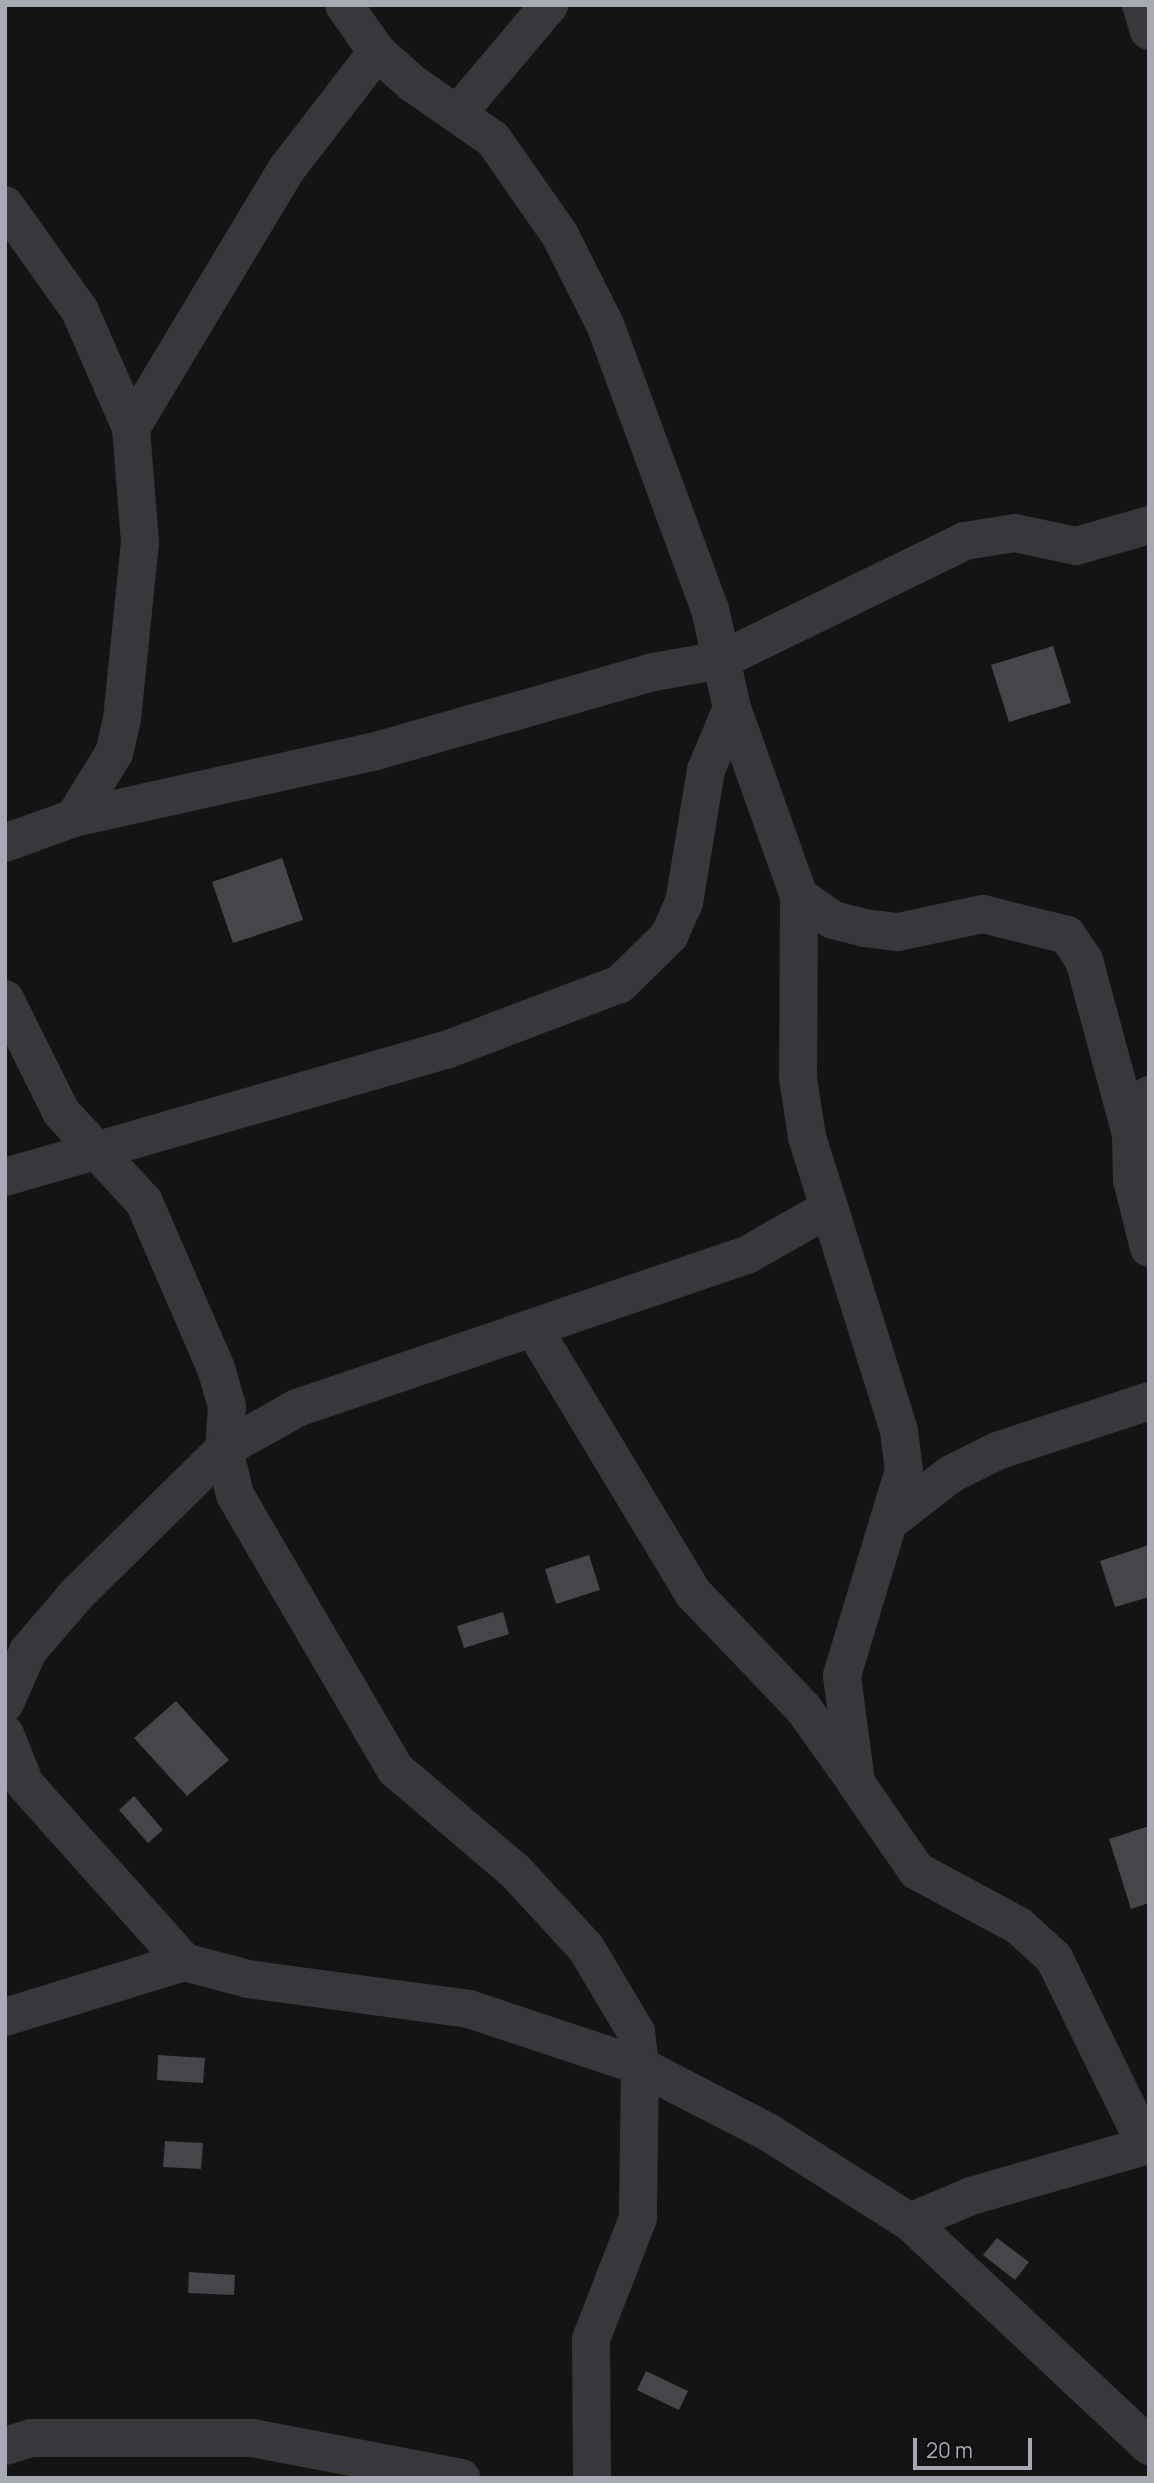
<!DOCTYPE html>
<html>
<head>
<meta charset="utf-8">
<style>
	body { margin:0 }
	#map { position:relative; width:1154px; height:2483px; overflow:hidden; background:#141415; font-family:Manrope,sans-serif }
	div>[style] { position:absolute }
	.building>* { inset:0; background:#46464a }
	.street>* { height:38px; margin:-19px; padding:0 19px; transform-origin:19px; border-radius:19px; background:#37373c }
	span { translate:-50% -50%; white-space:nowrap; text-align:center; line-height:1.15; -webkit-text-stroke:7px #0f0f10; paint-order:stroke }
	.frame { position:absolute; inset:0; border:7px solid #a7a9b4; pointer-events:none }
	.scale { position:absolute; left:913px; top:2438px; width:119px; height:32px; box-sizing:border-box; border:4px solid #a7a9b4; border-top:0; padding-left:9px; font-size:21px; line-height:24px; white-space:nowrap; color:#a7a9b4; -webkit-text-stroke:5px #0f0f10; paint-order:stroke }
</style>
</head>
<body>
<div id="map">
	<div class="building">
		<div style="clip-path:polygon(1053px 646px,1071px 703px,1009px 722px,991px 665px)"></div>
		<div style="clip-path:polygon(282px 858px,303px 920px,233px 943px,212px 882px)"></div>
		<div style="clip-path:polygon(1149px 1545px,1149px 1597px,1115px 1607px,1100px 1561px)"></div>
		<div style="clip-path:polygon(589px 1555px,600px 1590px,556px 1604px,545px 1569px)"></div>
		<div style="clip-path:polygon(503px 1612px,509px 1634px,464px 1648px,457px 1626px)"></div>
		<div style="clip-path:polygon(176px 1701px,229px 1760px,187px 1796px,134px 1738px)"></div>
		<div style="clip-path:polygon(134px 1796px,163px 1830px,148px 1843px,119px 1810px)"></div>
		<div style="clip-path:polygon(1149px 1826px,1149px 1903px,1131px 1909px,1109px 1839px)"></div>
		<div style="clip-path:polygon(158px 2055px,205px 2058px,203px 2083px,157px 2080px)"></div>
		<div style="clip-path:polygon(165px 2141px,203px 2143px,201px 2169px,163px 2167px)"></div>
		<div style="clip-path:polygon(997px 2238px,1029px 2262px,1015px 2280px,983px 2255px)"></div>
		<div style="clip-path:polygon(189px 2272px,235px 2275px,234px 2295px,188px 2293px)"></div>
		<div style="clip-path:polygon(646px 2371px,688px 2391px,679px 2410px,637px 2390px)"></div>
	</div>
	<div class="street">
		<div style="left:344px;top:5px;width:57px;rotate:54.9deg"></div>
		<div style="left:377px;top:52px;width:47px;rotate:41.5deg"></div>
		<div style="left:412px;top:83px;width:98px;rotate:34.7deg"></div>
		<div style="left:493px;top:139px;width:117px;rotate:55.1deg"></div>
		<div style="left:560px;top:235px;width:103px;rotate:63.4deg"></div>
		<div style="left:606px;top:327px;width:301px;rotate:69.8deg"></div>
		<div style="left:710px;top:609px;width:101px;rotate:77.5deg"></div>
		<div style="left:732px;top:708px;width:200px;rotate:70.4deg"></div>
		<div style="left:799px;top:896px;width:182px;rotate:90.3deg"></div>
		<div style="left:798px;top:1078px;width:60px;rotate:81.3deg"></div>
		<div style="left:807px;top:1137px;width:308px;rotate:72.6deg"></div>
		<div style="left:899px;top:1431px;width:39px;rotate:83deg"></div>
		<div style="left:904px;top:1470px;width:215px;rotate:106.8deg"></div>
		<div style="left:842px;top:1676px;width:108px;rotate:82.5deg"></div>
		<div style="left:856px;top:1783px;width:107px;rotate:55.3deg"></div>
		<div style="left:917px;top:1871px;width:116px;rotate:28.3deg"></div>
		<div style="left:1019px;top:1926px;width:47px;rotate:42.4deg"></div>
		<div style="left:1054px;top:1958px;width:209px;rotate:63.9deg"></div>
		<div style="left:1141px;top:5px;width:27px;rotate:73deg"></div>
		<div style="left:459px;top:112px;width:140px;rotate:-49.9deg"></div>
		<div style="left:5px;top:205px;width:130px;rotate:54.7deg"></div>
		<div style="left:80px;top:311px;width:128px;rotate:66.4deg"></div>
		<div style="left:131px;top:428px;width:114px;rotate:85.5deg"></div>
		<div style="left:140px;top:542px;width:178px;rotate:95.8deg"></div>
		<div style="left:122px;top:719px;width:35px;rotate:103deg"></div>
		<div style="left:114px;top:753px;width:76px;rotate:121.6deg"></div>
		<div style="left:131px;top:428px;width:301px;rotate:-59deg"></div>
		<div style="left:286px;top:170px;width:149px;rotate:-52.4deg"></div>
		<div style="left:5px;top:843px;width:73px;rotate:-19.9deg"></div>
		<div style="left:74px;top:818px;width:309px;rotate:-12.5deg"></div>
		<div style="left:376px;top:751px;width:289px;rotate:-15.9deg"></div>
		<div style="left:654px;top:672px;width:68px;rotate:-10.2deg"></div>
		<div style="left:721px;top:660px;width:271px;rotate:-26deg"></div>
		<div style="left:965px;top:541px;width:51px;rotate:-9.1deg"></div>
		<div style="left:1015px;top:533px;width:62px;rotate:12deg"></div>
		<div style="left:1076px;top:546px;width:76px;rotate:-16deg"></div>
		<div style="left:799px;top:896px;width:42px;rotate:35.2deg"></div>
		<div style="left:833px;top:920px;width:32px;rotate:14deg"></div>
		<div style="left:864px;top:928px;width:34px;rotate:7deg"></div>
		<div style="left:898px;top:932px;width:87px;rotate:-12deg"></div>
		<div style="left:983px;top:914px;width:87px;rotate:14deg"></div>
		<div style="left:1067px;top:935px;width:30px;rotate:56deg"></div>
		<div style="left:1084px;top:960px;width:180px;rotate:74.9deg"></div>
		<div style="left:5px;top:999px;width:126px;rotate:63.6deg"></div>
		<div style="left:61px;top:1112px;width:122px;rotate:47.3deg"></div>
		<div style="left:144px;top:1202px;width:181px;rotate:66.6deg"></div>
		<div style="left:216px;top:1368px;width:40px;rotate:74deg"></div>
		<div style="left:227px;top:1406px;width:43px;rotate:94deg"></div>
		<div style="left:224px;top:1449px;width:47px;rotate:76.6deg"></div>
		<div style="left:235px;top:1495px;width:317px;rotate:59.7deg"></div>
		<div style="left:395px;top:1769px;width:157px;rotate:40.4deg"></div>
		<div style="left:515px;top:1871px;width:105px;rotate:47.3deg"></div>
		<div style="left:586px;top:1948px;width:98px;rotate:59.2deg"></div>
		<div style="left:636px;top:2032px;width:34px;rotate:83deg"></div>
		<div style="left:640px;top:2066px;width:144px;rotate:27.3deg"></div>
		<div style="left:768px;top:2132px;width:168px;rotate:32.4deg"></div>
		<div style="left:910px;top:2222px;width:328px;rotate:43.1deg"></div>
		<div style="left:1149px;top:1095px;width:43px;rotate:114.8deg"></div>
		<div style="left:1131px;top:1134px;width:46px;rotate:88.8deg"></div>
		<div style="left:1132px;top:1180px;width:70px;rotate:76deg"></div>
		<div style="left:5px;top:1177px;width:459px;rotate:-16.1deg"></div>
		<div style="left:446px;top:1050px;width:186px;rotate:-20.8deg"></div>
		<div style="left:620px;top:984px;width:69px;rotate:-44.4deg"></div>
		<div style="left:669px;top:936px;width:36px;rotate:-66deg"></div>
		<div style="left:684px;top:903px;width:135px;rotate:-80.6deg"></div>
		<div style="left:706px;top:770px;width:67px;rotate:-67.2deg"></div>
		<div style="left:535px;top:1331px;width:306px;rotate:58.9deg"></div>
		<div style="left:693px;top:1593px;width:159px;rotate:46.3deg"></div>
		<div style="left:803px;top:1708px;width:82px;rotate:54.4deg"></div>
		<div style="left:893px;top:1519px;width:73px;rotate:-37.8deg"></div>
		<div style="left:951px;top:1474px;width:51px;rotate:-26.6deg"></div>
		<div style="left:997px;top:1451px;width:160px;rotate:-18.2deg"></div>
		<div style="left:5px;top:1703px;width:57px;rotate:-66.1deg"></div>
		<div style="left:28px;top:1651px;width:74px;rotate:-49.4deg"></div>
		<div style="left:76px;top:1595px;width:208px;rotate:-44.6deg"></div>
		<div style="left:224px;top:1449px;width:84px;rotate:-29.3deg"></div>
		<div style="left:297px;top:1408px;width:475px;rotate:-18.8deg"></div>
		<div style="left:747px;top:1255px;width:91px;rotate:-29.7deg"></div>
		<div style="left:5px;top:1734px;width:54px;rotate:68.2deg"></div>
		<div style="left:25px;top:1784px;width:239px;rotate:48.2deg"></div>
		<div style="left:184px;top:1962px;width:66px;rotate:14.9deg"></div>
		<div style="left:248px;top:1979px;width:223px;rotate:7.7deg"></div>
		<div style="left:469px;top:2009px;width:180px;rotate:18.4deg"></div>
		<div style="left:640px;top:2066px;width:152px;rotate:90.8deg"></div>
		<div style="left:638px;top:2218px;width:130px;rotate:111.2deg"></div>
		<div style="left:591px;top:2339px;width:139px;rotate:89.6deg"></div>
		<div style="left:5px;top:2017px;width:187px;rotate:-17.1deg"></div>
		<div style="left:910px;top:2222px;width:66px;rotate:-23.1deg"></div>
		<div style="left:971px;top:2196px;width:185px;rotate:-16deg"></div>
		<div style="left:5px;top:2446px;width:27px;rotate:-17deg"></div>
		<div style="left:31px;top:2438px;width:221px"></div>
		<div style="left:252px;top:2438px;width:213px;rotate:10.8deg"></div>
	</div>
	<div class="frame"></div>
	<div class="scale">20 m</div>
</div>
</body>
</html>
